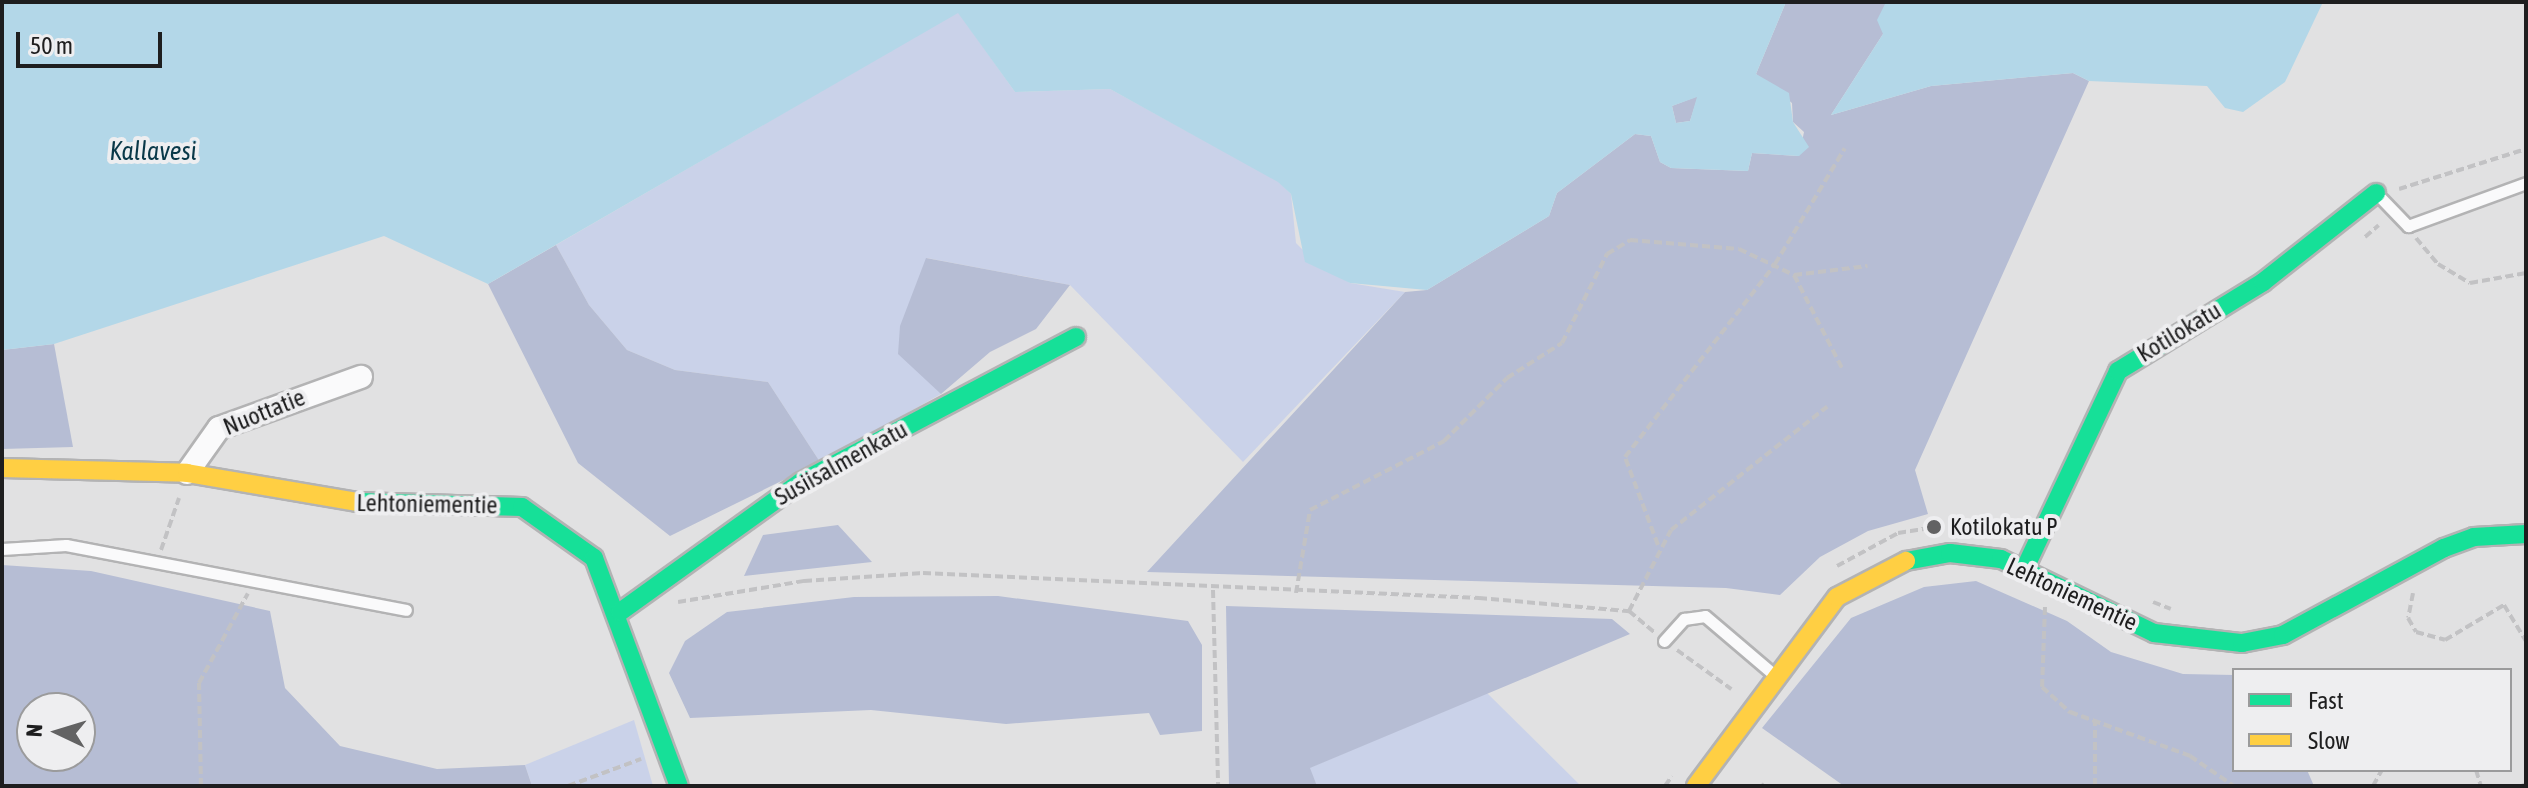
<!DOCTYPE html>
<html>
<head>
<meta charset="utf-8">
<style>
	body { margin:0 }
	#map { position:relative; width:2528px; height:788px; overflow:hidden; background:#e1e1e2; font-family:"Asap Condensed",sans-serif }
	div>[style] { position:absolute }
	.green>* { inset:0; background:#cad2e9 }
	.forest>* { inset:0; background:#b6bdd4 }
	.water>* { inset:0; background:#b3d7e8 }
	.path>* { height:4px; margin-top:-2px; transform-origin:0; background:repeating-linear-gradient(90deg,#c2c2c4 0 8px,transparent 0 12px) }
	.roads { filter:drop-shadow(2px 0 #b3b3b4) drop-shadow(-2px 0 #b3b3b4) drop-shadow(0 2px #b3b3b4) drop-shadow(0 -2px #b3b3b4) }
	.lane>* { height:11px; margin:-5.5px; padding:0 5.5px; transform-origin:5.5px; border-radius:5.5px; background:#fafafb }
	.street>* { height:22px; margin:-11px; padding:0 11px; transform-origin:11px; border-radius:11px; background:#fafafb }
	.fast>* { height:18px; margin:-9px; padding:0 9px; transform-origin:9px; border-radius:9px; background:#16e098 }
	.slow>* { height:18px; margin:-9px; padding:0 9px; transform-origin:9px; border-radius:9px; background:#ffcf43 }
	.dots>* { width:22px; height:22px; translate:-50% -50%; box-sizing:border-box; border:4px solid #eeeef0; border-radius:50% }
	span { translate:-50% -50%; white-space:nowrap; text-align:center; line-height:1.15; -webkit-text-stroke:8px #eeeef0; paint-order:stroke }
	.street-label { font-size:24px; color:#1e1e1f }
	.poi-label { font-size:24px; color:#1e1e1f }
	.left { translate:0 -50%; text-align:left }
	.water-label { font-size:26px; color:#093848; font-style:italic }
	.frame { position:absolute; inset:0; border:4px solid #1e1e1f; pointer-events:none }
	.legend { position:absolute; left:2232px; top:668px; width:280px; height:104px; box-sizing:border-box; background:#eeeef0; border:2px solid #9b9b9c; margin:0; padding:10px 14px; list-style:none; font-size:24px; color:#1e1e1f }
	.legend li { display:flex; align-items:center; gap:16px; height:40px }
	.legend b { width:40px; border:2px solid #9b9b9c }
	.north { position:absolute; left:16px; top:692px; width:80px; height:80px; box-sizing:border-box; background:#eeeef0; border:2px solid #9b9b9c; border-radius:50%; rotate:274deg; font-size:22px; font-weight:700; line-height:32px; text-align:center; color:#1e1e1f }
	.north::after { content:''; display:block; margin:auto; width:28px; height:36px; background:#626263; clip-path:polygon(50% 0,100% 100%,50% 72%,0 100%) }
	.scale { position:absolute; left:16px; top:32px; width:146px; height:36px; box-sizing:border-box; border:4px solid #1e1e1f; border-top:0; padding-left:10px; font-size:24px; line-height:28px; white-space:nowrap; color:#1e1e1f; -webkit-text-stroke:6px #eeeef0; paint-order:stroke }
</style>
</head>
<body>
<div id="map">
	<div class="green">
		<div style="clip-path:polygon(958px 12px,1015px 92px,1110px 89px,1278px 181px,1291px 194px,1296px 243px,1316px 263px,1350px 283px,1405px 292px,1243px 462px,1070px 285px,927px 258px,941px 394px,820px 462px,768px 382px,675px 370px,627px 350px,589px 305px,556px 245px)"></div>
		<div style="clip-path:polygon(1487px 693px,1581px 786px,1317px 786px,1309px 768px)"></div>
		<div style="clip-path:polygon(634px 720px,653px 786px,532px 786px,525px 765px)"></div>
	</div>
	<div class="forest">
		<div style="clip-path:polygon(1786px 2px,1886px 2px,1883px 34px,1831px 115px,1931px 86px,2073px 73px,2089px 81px,1915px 470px,1928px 514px,1868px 531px,1820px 557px,1780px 595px,1726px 588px,1147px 572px,1405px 292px,1427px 290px,1549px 216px,1557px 193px,1635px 134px,1651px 136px,1660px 162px,1671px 168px,1748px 171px,1752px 153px,1799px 156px,1804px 132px,1793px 122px,1792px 103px,1756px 74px)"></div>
		<div style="clip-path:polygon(1698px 96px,1690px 121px,1676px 123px,1672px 106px)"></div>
		<div style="clip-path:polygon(556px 245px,589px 305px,627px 350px,675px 370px,768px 382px,820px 462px,670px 536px,578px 463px,488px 284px)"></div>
		<div style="clip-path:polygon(926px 258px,1070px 285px,1036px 329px,990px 352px,941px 394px,898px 354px,900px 326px)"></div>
		<div style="clip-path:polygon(54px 344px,73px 447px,2px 449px,2px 350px)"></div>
		<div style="clip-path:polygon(838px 525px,872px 562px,744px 576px,763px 535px)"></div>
		<div style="clip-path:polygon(evenodd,2px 565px,91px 571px,270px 611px,285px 688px,340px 746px,437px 769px,525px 765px,532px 786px,2px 786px,2px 565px,80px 708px,80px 756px,32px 756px,32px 708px,80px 708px)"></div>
		<div style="clip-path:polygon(1976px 581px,2067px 621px,2111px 652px,2183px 674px,2234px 675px,2234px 770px,2307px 770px,2314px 786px,1844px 786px,1762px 728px,1851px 618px,1924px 587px)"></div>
		<div style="clip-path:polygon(998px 596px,1188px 621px,1202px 645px,1202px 731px,1160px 735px,1149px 713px,1006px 724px,871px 710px,690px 718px,669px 673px,685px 641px,727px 612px,854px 597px)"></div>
		<div style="clip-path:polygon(1226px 606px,1612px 619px,1630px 634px,1310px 768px,1317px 786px,1229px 786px)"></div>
	</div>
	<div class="water">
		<div style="clip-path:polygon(evenodd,2px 2px,1786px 2px,1756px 74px,1789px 93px,1793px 122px,1809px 147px,1799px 156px,1752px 153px,1748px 171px,1671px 168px,1660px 162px,1651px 136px,1635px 134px,1557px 193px,1549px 216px,1427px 290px,1350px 283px,1305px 262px,1291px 194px,1278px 182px,1110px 89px,1015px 92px,958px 13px,488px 284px,384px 236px,54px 344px,2px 350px,2px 2px,1697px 97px,1690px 121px,1676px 123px,1672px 106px,1697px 97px)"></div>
		<div style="clip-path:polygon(1886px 2px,2323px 2px,2285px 82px,2243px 112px,2225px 108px,2207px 86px,2089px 81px,2073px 73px,1931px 86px,1831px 115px,1883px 34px,1877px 20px)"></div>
	</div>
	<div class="path">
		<div style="left:2399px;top:189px;width:133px;rotate:-17.5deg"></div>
		<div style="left:2365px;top:237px;width:18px;rotate:-41deg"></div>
		<div style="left:2416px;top:238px;width:34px;rotate:50deg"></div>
		<div style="left:2438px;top:264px;width:37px;rotate:31deg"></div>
		<div style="left:2470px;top:283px;width:57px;rotate:-10.1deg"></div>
		<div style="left:1794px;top:275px;width:107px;rotate:62.7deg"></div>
		<div style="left:1658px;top:545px;width:94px;rotate:-110.6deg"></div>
		<div style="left:1625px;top:457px;width:244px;rotate:-52.1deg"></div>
		<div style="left:1775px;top:264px;width:135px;rotate:-58.9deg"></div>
		<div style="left:161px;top:550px;width:55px;rotate:-70.9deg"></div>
		<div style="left:1837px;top:566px;width:69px;rotate:-28.4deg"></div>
		<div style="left:1898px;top:533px;width:37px;rotate:-9deg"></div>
		<div style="left:1213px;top:590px;width:196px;rotate:88.5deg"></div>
		<div style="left:1296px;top:593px;width:84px;rotate:-80.4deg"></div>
		<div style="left:1310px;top:510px;width:151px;rotate:-27.2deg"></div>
		<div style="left:1444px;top:441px;width:89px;rotate:-45deg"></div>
		<div style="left:1507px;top:378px;width:65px;rotate:-32.5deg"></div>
		<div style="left:1562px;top:343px;width:100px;rotate:-63.2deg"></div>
		<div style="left:1607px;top:254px;width:27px;rotate:-31deg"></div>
		<div style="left:1630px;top:240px;width:109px;rotate:4.7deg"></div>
		<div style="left:1739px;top:249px;width:61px;rotate:25.3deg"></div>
		<div style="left:1794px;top:275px;width:74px;rotate:-7deg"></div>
		<div style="left:2413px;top:593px;width:25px;rotate:101deg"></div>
		<div style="left:2408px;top:618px;width:16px;rotate:60deg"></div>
		<div style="left:2416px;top:632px;width:30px;rotate:15deg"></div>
		<div style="left:2445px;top:640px;width:69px;rotate:-30.7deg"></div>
		<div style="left:2504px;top:605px;width:42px;rotate:58.6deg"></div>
		<div style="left:678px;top:602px;width:128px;rotate:-9.5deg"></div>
		<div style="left:804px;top:581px;width:119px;rotate:-3.8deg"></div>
		<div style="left:923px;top:573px;width:557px;rotate:2.57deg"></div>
		<div style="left:1479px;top:598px;width:151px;rotate:5deg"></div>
		<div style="left:1629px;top:611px;width:33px;rotate:40deg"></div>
		<div style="left:2153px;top:602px;width:19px;rotate:21deg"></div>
		<div style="left:2045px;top:607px;width:80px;rotate:92.1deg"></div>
		<div style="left:2042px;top:687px;width:38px;rotate:42deg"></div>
		<div style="left:2070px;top:712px;width:128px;rotate:20.1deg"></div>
		<div style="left:2190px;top:756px;width:53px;rotate:34.3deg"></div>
		<div style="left:1629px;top:611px;width:91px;rotate:-62.6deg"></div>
		<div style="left:1671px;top:530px;width:199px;rotate:-38.3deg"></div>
		<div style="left:1677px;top:650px;width:67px;rotate:35.8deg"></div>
		<div style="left:2476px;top:770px;width:17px;rotate:73deg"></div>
		<div style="left:201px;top:786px;width:103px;rotate:-91.1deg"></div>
		<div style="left:199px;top:683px;width:102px;rotate:-61.4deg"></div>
		<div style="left:568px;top:786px;width:78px;rotate:-20.3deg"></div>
		<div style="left:1665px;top:786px;width:12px;rotate:-55deg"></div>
		<div style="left:1762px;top:786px;width:3px;rotate:-45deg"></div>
		<div style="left:2095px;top:786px;width:64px;rotate:-90deg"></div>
		<div style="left:2373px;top:786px;width:18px;rotate:-61deg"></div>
		<div style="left:2521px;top:786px;width:5px;rotate:-22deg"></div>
	</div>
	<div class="roads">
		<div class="lane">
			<div style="left:2379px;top:196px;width:42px;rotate:46deg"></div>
			<div style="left:2408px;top:226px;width:126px;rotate:-20deg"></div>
			<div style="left:2px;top:549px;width:64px;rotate:-3.6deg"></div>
			<div style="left:66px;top:545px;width:346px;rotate:10.8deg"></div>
			<div style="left:1664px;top:641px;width:30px;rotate:-48deg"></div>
			<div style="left:1684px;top:619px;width:21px;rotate:-8deg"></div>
			<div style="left:1705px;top:616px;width:88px;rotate:40.4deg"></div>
		</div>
		<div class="street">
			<div style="left:187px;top:473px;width:55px;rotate:-54.6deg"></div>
			<div style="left:219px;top:428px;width:151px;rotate:-19.8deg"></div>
		</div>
		<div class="fast">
			<div style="left:357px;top:502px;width:165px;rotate:1.7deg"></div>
			<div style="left:522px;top:507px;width:88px;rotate:35.3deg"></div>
			<div style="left:594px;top:558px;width:243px;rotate:69.6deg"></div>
			<div style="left:1906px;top:561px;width:45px;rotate:-10.3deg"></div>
			<div style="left:1950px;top:553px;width:51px;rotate:6.7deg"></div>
			<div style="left:2001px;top:559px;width:170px;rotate:25.8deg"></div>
			<div style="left:2154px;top:633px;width:89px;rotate:6.5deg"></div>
			<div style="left:2242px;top:643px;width:42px;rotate:-11deg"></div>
			<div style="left:2283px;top:635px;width:183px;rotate:-28.4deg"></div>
			<div style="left:2444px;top:548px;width:32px;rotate:-20deg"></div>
			<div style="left:2474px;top:537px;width:52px;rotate:-3.3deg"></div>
			<div style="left:2025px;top:568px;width:218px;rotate:-64.7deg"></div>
			<div style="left:2118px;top:371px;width:170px;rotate:-31.5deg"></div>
			<div style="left:2263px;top:282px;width:144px;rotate:-38.2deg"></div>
			<div style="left:620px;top:612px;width:223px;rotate:-35.7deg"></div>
			<div style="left:801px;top:482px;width:311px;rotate:-27.8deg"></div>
		</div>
		<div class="slow">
			<div style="left:2px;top:468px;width:185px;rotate:1.5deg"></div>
			<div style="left:187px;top:473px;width:172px;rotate:9.7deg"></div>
			<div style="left:1696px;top:786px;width:236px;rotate:-53.3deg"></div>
			<div style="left:1837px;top:597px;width:78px;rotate:-27.6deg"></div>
		</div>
	</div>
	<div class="dots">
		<div style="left:1934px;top:527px;background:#626263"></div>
	</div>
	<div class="street-label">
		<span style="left:2179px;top:332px;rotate:-31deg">Kotilokatu</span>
		<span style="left:264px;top:412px;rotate:-22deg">Nuottatie</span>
		<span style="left:841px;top:463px;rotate:-29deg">Susiisalmenkatu</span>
		<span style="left:427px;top:504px;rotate:1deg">Lehtoniementie</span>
		<span style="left:2072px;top:594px;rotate:25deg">Lehtoniementie</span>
	</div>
	<div class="poi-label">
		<span class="left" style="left:1950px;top:527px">Kotilokatu P</span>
	</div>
	<div class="water-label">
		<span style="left:153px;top:152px">Kallavesi</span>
	</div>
	<div class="frame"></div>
	<ul class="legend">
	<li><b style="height:10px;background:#16e098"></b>Fast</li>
	<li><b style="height:10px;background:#ffcf43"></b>Slow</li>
	</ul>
	<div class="north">N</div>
	<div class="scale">50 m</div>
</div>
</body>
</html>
